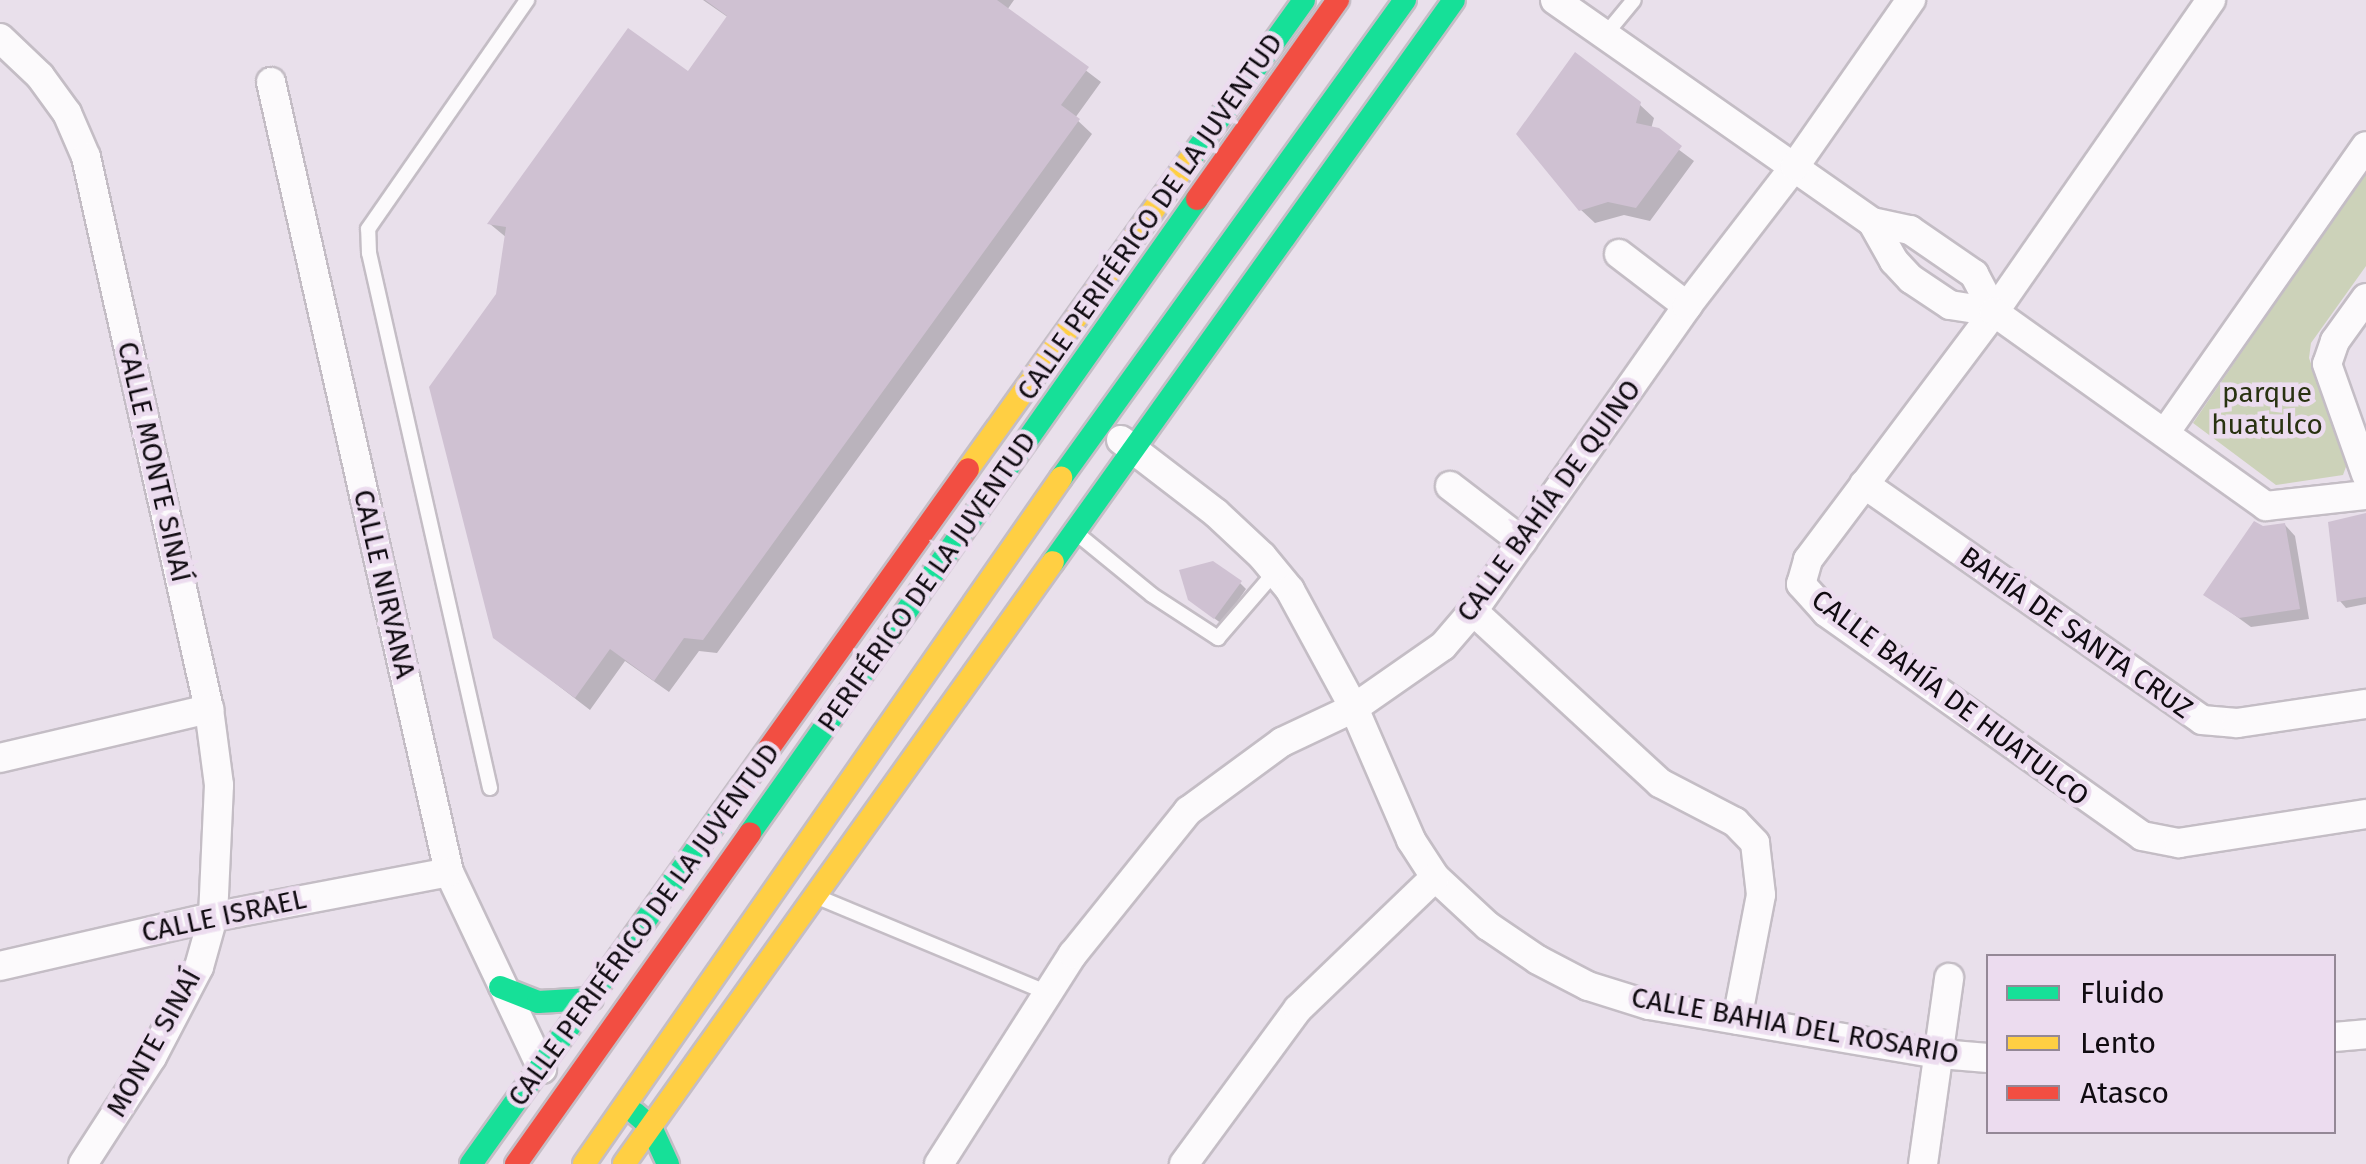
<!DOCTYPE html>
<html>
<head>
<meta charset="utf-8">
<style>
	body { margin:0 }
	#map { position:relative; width:2366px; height:1164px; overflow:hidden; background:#e9e0eb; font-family:"Fira Sans",sans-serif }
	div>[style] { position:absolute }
	.green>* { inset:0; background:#ccd2b9 }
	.shadow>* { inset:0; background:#0003 }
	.building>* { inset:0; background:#cfc1d2 }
	.roads { filter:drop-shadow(2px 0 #c4bdc5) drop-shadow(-2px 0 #c4bdc5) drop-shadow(0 2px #c4bdc5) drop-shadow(0 -2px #c4bdc5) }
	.lane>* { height:14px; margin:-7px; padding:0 7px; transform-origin:7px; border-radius:7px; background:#fcfafc }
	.street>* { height:28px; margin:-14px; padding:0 14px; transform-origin:14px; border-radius:14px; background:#fcfafc }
	.fast>* { height:22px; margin:-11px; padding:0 11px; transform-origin:11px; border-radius:11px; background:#16e098 }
	.slow>* { height:22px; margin:-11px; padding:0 11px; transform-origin:11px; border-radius:11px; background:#ffcf43 }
	.jam>* { height:22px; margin:-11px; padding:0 11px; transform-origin:11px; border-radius:11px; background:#f24e42 }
	span { translate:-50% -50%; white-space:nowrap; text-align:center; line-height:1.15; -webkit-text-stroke:9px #ecdcef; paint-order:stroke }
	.street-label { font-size:28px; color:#100b11 }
	.park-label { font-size:28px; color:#293211 }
	.legend { position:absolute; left:1986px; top:954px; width:350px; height:180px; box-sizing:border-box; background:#ecdcef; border:2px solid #948896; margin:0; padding:12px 18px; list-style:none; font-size:30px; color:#100b11 }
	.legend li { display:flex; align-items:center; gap:20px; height:50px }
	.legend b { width:50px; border:2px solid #948896 }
</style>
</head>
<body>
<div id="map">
	<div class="green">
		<div style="clip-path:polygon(2366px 171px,2366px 266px,2311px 343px,2309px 358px,2347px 464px,2343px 475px,2276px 485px,2193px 423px)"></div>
	</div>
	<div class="shadow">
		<div style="clip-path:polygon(703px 0,1014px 0,1007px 10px,1101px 82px,1075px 118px,1092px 134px,717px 653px,699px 651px,669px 692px,625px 661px,590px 710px,495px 637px,498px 295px,507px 238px,490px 224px,688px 74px,729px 18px)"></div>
		<div style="clip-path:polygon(1639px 104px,1654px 118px,1651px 129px,1694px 161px,1650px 221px,1624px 215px,1595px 223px,1580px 209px)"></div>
		<div style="clip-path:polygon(2366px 515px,2366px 604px,2346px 608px,2340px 601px)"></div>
		<div style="clip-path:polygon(2285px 525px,2295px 536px,2309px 619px,2251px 627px,2207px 595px,2262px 529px)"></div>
		<div style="clip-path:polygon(1240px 583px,1246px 589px,1222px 624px,1198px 606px)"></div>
	</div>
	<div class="building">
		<div style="clip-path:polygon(705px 0,997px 0,1089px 67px,1061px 105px,1080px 119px,703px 640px,684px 638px,654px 681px,610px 649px,575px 698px,493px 638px,429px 387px,496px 294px,506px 227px,487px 224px,628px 28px,688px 71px,727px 16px)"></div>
		<div style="clip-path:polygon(1575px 52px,1641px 102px,1636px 123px,1659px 128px,1682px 146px,1636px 208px,1608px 202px,1579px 211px,1516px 134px)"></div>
		<div style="clip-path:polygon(2366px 513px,2366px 597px,2337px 602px,2328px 522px)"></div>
		<div style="clip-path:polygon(2254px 521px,2263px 526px,2285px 523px,2300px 609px,2239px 618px,2203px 595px)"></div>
		<div style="clip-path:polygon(1213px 561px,1242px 581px,1214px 619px,1188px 600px,1179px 570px)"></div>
	</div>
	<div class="roads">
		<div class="lane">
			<div style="left:1605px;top:35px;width:45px;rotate:-50.4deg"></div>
			<div style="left:1075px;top:532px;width:99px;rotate:39.3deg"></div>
			<div style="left:1152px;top:595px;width:79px;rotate:33.1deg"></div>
			<div style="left:1218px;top:638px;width:87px;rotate:-49.2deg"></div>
			<div style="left:490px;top:788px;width:549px;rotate:-102.74deg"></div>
			<div style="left:369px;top:253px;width:24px;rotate:-92deg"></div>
			<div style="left:368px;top:229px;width:279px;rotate:-55.2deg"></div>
			<div style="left:815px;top:896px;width:252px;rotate:22.6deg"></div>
		</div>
		<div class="street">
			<div style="left:1555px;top:0;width:387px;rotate:35deg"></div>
			<div style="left:1872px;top:222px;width:39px;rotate:12deg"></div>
			<div style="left:1910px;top:230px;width:78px;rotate:34.5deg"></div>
			<div style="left:1974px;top:274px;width:43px;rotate:62.2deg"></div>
			<div style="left:2211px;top:0;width:380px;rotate:124.8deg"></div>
			<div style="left:1994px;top:312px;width:310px;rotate:126.9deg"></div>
			<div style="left:1808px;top:560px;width:25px;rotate:106deg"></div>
			<div style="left:1801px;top:584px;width:38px;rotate:48deg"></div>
			<div style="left:1826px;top:612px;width:387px;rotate:35.3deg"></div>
			<div style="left:2142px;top:836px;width:38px;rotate:11deg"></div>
			<div style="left:2179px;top:843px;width:189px;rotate:-8.8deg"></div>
			<div style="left:0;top:38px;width:55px;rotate:43.5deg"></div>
			<div style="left:40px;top:76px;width:46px;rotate:53.9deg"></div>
			<div style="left:67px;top:113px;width:48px;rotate:66.6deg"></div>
			<div style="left:86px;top:157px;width:566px;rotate:77.44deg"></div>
			<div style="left:209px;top:709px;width:77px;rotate:82.5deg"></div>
			<div style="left:219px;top:785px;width:132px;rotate:92.6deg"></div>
			<div style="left:213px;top:917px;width:52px;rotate:105.6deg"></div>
			<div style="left:199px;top:967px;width:102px;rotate:117.6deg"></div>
			<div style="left:152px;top:1057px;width:127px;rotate:122.8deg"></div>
			<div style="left:271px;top:82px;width:810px;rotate:77.3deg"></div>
			<div style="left:449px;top:872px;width:218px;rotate:64.7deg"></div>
			<div style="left:1872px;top:222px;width:45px;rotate:60.6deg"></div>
			<div style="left:1894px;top:261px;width:25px;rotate:47deg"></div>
			<div style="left:1911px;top:279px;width:47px;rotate:33.7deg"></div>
			<div style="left:1950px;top:305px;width:45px;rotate:9deg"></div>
			<div style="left:1994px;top:312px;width:334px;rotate:35.5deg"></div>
			<div style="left:2266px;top:506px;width:101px;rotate:-6.3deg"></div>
			<div style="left:1619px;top:254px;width:86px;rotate:37.4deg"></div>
			<div style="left:2366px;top:298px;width:53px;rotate:125.8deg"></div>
			<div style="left:2335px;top:341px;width:24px;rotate:109deg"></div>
			<div style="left:2327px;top:364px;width:117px;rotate:70.5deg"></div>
			<div style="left:2165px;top:433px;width:350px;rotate:-55deg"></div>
			<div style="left:1121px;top:440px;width:120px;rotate:37.5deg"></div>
			<div style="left:1216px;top:513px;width:63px;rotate:43.1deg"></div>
			<div style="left:1262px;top:556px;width:44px;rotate:50.5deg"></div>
			<div style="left:1290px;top:590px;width:134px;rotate:61.5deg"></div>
			<div style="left:1354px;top:708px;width:144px;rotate:66.6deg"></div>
			<div style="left:1411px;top:840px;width:44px;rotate:57deg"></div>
			<div style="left:1435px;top:877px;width:72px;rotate:42.8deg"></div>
			<div style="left:1488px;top:926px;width:60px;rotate:34.2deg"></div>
			<div style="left:1538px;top:960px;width:56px;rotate:27.5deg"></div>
			<div style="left:1588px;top:986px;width:64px;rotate:17.3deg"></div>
			<div style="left:1649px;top:1005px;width:295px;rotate:9.6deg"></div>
			<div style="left:1940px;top:1054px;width:48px;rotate:4.8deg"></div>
			<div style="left:1864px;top:484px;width:412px;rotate:34.9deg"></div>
			<div style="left:2202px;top:720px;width:35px;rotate:5deg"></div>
			<div style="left:2237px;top:723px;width:130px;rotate:-8.4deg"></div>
			<div style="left:1450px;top:486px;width:91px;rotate:37.4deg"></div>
			<div style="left:1473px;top:611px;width:254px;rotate:42.6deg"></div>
			<div style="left:1660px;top:783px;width:85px;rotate:27.5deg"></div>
			<div style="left:1735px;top:822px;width:29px;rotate:46deg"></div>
			<div style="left:1755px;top:843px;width:52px;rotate:83.4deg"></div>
			<div style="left:1761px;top:895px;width:127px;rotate:100.9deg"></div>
			<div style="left:0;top:758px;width:215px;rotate:-13.2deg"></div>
			<div style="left:0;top:966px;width:219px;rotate:-13deg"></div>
			<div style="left:213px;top:917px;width:240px;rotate:-10.8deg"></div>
			<div style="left:2334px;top:1037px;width:32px;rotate:-5deg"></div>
			<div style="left:939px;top:1164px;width:249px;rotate:-57.5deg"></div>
			<div style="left:1073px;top:954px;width:184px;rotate:-51.2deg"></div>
			<div style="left:1188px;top:811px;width:117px;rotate:-36.3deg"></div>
			<div style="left:1282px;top:742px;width:80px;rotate:-25.3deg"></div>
			<div style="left:1354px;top:708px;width:108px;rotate:-34.9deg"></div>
			<div style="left:1443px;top:646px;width:46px;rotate:-49.4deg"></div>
			<div style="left:1473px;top:611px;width:373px;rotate:-54.9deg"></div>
			<div style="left:1687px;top:306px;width:177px;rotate:-52.4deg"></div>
			<div style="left:1795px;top:166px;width:203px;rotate:-55.1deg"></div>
			<div style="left:1184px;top:1164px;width:192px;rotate:-53.7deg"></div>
			<div style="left:1298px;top:1009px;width:190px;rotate:-43.9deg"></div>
			<div style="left:1923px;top:1164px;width:188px;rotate:-82deg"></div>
		</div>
		<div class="fast">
			<div style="left:1191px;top:158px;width:194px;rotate:-54.4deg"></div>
			<div style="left:1061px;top:478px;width:589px;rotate:-54.26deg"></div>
			<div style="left:1053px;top:562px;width:690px;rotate:-54.49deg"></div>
			<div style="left:750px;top:833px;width:776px;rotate:-54.81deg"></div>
			<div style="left:500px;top:987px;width:41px;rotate:21.5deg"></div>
			<div style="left:538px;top:1002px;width:54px;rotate:-3.2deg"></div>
			<div style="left:635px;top:1113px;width:21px;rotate:41deg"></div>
			<div style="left:651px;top:1127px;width:41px;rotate:65.3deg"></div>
			<div style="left:471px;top:1164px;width:465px;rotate:-54.4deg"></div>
		</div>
		<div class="slow">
			<div style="left:968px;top:469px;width:383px;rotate:-54.4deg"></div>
			<div style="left:584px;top:1164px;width:836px;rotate:-55.19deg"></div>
			<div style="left:624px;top:1164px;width:739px;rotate:-54.53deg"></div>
		</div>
		<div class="jam">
			<div style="left:1197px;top:199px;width:244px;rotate:-54.7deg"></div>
			<div style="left:742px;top:786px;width:389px;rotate:-54.5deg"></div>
			<div style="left:516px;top:1164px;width:405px;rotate:-54.7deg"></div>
		</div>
	</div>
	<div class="street-label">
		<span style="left:1150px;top:217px;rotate:-55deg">CALLE PERIFÉRICO DE LA JUVENTUD</span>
		<span style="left:154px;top:462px;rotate:77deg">CALLE MONTE SINAÍ</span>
		<span style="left:1549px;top:501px;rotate:-54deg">CALLE BAHÍA DE QUINO</span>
		<span style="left:927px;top:582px;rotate:-55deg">PERIFÉRICO DE LA JUVENTUD</span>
		<span style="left:384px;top:584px;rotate:77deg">CALLE NIRVANA</span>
		<span style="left:2076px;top:633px;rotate:35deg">BAHÍA DE SANTA CRUZ</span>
		<span style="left:1950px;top:698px;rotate:37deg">CALLE BAHÍA DE HUATULCO</span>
		<span style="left:224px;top:916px;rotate:-12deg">CALLE ISRAEL</span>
		<span style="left:644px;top:925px;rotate:-54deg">CALLE PERIFÉRICO DE LA JUVENTUD</span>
		<span style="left:1795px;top:1026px;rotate:10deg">CALLE BAHIA DEL ROSARIO</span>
		<span style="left:154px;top:1043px;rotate:-61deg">MONTE SINAÍ</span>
	</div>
	<div class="park-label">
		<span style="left:2267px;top:409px">parque<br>huatulco</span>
	</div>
	<ul class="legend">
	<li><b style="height:12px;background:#16e098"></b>Fluido</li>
	<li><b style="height:12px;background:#ffcf43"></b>Lento</li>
	<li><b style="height:12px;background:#f24e42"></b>Atasco</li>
	</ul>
</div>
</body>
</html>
